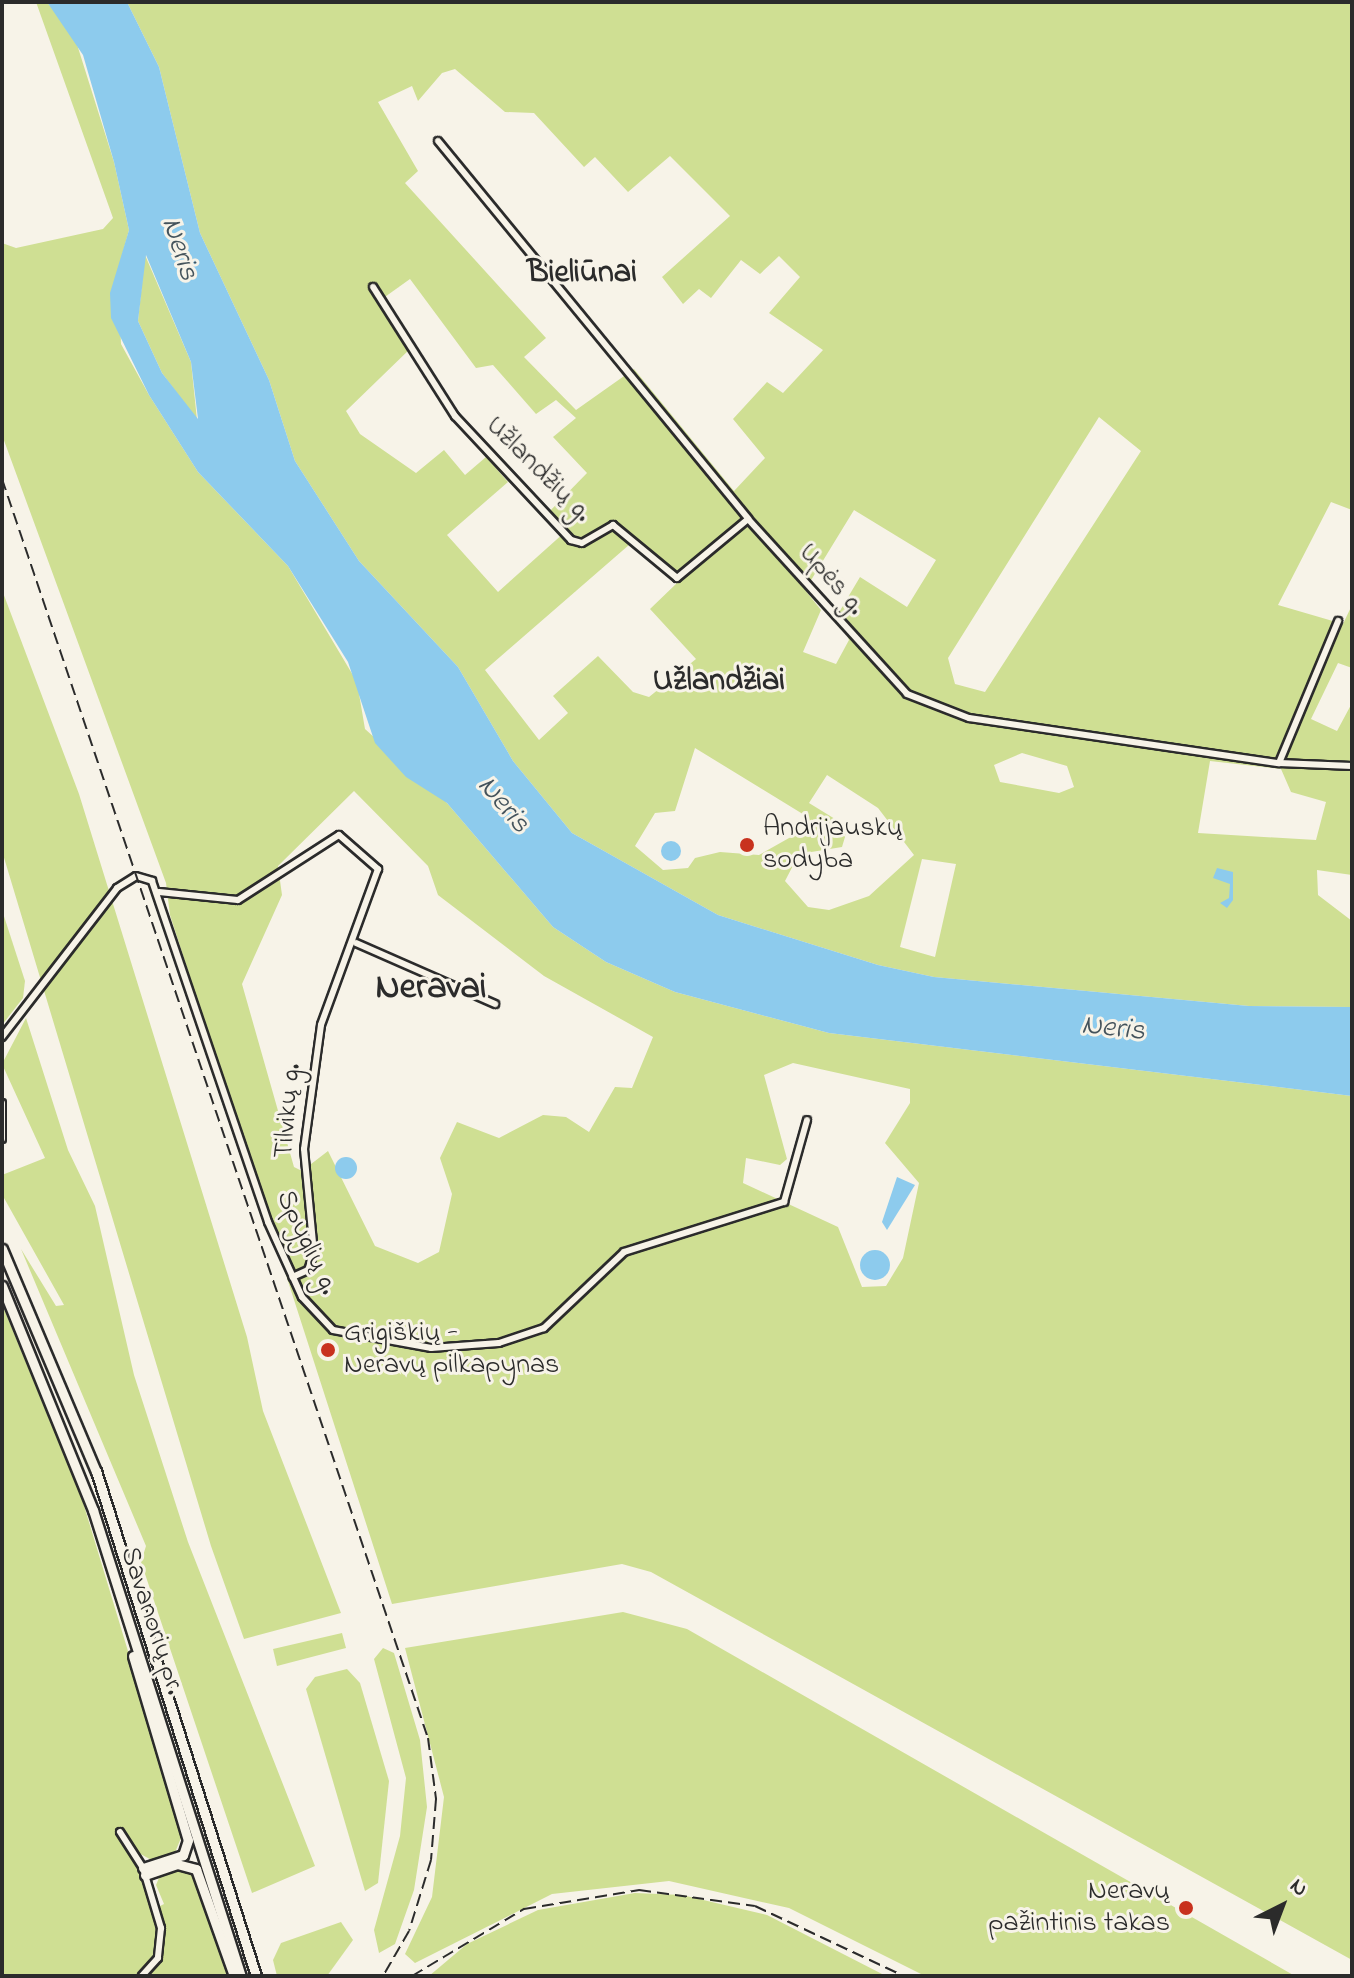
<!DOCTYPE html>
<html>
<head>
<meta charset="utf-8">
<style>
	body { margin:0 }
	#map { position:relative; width:1354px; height:1978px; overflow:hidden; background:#f7f3e8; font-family:"Indie Flower",sans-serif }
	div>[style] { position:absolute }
	.green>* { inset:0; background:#cfdf93 }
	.water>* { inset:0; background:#8dcbed }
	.round { border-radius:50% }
	.roads { filter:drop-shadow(2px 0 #2b2b2b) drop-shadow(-2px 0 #2b2b2b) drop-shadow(0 2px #2b2b2b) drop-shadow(0 -2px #2b2b2b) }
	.minor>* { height:6px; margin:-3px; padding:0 3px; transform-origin:3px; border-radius:3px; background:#f7f3e8 }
	.trunk>* { height:9px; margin:-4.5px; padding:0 4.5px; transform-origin:4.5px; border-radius:4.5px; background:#f7f3e8 }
	.rail>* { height:2px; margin-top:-1px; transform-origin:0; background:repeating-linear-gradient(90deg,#2b2b2b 0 12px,transparent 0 18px) }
	.dots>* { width:22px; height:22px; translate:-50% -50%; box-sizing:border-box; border:4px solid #f7f3e8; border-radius:50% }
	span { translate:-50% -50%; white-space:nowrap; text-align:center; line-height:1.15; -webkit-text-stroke:6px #f7f3e8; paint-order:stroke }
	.street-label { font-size:28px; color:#2b2b2b }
	.poi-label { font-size:28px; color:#2b2b2b }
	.left { translate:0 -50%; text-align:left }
	.right { translate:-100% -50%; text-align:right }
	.water-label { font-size:30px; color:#44535c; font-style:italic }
	.quarter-label { font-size:32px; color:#2b2b2b; font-weight:700 }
	.district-label { font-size:36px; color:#2b2b2b; font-weight:700 }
	.frame { position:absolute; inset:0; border:4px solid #2b2b2b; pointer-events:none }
	.north { position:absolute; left:1242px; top:1866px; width:80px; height:80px; -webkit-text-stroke:6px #f7f3e8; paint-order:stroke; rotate:42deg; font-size:22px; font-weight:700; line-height:32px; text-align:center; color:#2b2b2b }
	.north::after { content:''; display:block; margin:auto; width:28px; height:36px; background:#2b2b2b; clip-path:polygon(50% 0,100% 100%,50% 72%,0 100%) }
</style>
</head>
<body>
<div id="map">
	<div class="green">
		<div style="clip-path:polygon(evenodd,36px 2px,47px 2px,75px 38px,114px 162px,129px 230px,118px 270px,121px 344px,149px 395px,198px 472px,288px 566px,357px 682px,365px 729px,447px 803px,553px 927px,606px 962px,675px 992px,829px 1033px,1352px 1096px,1352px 1960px,651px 1572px,622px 1564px,392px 1604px,170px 915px,166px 883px,2px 435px,2px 243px,16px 248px,103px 229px,113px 218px,36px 2px,354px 791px,428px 866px,438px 895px,544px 976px,653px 1037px,632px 1088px,615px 1087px,589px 1132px,566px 1117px,543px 1115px,499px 1138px,457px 1122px,440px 1158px,452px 1194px,439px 1252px,418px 1263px,375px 1246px,328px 1151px,302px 1171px,294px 1167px,242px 984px,282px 895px,278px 866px,354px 791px,36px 2px,793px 1063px,910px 1089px,910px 1103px,885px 1143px,919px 1183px,903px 1258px,886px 1286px,862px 1287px,838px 1227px,743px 1183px,746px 1158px,780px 1165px,787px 1159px,764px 1075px,793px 1063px)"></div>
		<div style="clip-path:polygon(evenodd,127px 2px,1352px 2px,1352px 510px,1331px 502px,1278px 605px,1343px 624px,1352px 605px,1352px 668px,1338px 663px,1311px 719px,1337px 731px,1352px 703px,1352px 875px,1317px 870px,1318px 895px,1352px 921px,1352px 1007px,1249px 1006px,934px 977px,878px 965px,718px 915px,572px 833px,513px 761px,458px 667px,359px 561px,295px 461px,269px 380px,200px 233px,159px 67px,127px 2px,455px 69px,505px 112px,534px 113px,584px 167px,595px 157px,628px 192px,670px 156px,730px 216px,662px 277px,683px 304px,699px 289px,711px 298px,741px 260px,760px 274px,779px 256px,800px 277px,769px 313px,823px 350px,783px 393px,767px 382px,733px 419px,765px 458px,734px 491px,634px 369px,576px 410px,524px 357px,546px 338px,405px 183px,418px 171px,378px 102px,412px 86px,418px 101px,442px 73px,455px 69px,127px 2px,410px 279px,476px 368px,493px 365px,536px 414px,556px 400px,576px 418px,553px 437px,587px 473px,547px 514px,565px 532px,498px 592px,447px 535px,508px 482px,486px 457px,465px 475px,444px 450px,416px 473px,360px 434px,346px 411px,413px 346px,382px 299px,410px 279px,127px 2px,1099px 417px,1141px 451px,985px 692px,955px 684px,948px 658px,1099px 417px,127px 2px,854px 510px,936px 560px,907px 607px,860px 577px,838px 614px,849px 640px,836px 664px,803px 652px,821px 610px,805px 590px,854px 510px,127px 2px,637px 538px,677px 583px,650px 609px,696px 659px,649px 697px,633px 692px,598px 656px,553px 696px,568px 713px,539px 740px,485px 670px,637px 538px,127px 2px,695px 748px,806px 816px,805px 829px,759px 855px,720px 852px,695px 858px,688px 868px,663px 870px,635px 846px,655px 813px,675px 811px,695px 748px,127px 2px,1022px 753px,1067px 766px,1074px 787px,1059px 793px,1000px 782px,994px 765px,1022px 753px,127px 2px,1210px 761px,1281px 769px,1291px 792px,1326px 802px,1316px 840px,1198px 833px,1210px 761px,127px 2px,827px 775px,878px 808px,914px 855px,869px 896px,829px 910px,808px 907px,785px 881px,799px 854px,842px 847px,848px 827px,809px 803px,827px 775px,127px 2px,922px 859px,956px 864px,935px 957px,900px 947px,922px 859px)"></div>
		<div style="clip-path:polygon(145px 255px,191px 362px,197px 420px,162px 373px,138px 321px)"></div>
		<div style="clip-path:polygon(2px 590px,79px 794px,247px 1337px,263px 1411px,341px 1613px,244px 1639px,211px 1546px,2px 851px)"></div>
		<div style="clip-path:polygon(2px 910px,25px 981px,23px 998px,2px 1025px)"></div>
		<div style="clip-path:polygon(26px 1018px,68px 1150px,95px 1206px,134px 1375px,188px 1542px,315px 1866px,252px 1893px,141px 1562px,146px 1546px,21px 1249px,56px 1306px,64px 1305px,4px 1198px,2px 1175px,45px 1158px,2px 1064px)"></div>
		<div style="clip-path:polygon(2px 1304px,82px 1499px,183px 1833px,174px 1855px,155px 1862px,137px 1852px,134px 1861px,156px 1908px,164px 1904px,156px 1885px,161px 1873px,184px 1868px,197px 1877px,228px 1976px,2px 1976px)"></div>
		<div style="clip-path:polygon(623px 1612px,687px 1629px,1295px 1976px,925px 1976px,789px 1908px,669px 1881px,552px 1894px,415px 1963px,405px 1954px,432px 1897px,444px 1797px,405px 1648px)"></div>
		<div style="clip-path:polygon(342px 1633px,346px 1648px,277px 1666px,273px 1649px)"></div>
		<div style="clip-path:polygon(383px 1648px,394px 1653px,420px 1740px,427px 1807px,414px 1890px,395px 1944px,379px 1953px,374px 1930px,400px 1836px,406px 1778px,374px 1659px)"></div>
		<div style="clip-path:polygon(347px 1669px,360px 1683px,389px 1781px,378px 1883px,365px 1891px,306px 1689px,315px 1677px)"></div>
		<div style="clip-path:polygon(635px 1893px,682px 1895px,767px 1915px,886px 1976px,429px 1976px,467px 1944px,538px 1910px)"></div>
		<div style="clip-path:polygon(341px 1922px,353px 1940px,327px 1976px,277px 1976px,273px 1960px,281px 1943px)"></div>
	</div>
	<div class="water">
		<div style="clip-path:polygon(evenodd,47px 2px,127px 2px,159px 67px,200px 233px,269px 380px,295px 461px,359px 561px,458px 667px,513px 761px,572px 833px,718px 915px,878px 965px,934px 977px,1249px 1006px,1352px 1007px,1352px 1096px,829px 1033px,675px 992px,606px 962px,553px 927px,447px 803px,406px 777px,375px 743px,348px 662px,288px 566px,198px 472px,149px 395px,111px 318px,110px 293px,129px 230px,114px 162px,83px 55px,47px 2px,146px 255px,191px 362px,198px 419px,162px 373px,138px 321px,146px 255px)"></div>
		<div class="round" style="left:661px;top:841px;width:20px;height:20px"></div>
		<div style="clip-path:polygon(1217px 868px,1233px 872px,1233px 900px,1227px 908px,1220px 903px,1229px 898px,1230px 884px,1213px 878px)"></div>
		<div class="round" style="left:335px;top:1157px;width:22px;height:22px"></div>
		<div style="clip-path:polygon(897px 1177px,915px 1185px,887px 1230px,882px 1222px)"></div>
		<div class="round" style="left:860px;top:1250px;width:30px;height:30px"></div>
	</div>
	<div class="roads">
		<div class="minor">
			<div style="left:438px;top:141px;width:489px;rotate:50.6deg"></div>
			<div style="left:748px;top:519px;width:236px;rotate:47.7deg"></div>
			<div style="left:907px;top:694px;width:66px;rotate:21.2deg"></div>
			<div style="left:969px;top:718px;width:313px;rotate:8.3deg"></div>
			<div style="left:1279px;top:763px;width:73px;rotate:2.4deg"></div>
			<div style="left:373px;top:287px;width:153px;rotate:57.6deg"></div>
			<div style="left:455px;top:416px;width:170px;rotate:46.9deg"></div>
			<div style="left:571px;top:540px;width:11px;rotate:15deg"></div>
			<div style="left:582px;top:543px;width:36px;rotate:-30deg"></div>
			<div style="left:613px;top:525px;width:83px;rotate:39.6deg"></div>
			<div style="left:677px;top:578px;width:92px;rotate:-39.7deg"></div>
			<div style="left:1279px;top:763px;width:154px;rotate:-67.4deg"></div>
			<div style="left:159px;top:892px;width:79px;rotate:5.8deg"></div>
			<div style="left:238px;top:900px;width:120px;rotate:-32.8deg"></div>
			<div style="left:339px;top:835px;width:52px;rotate:41.1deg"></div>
			<div style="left:378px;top:869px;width:166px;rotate:110.1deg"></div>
			<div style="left:321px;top:1025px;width:125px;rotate:97.8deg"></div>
			<div style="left:304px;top:1149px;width:103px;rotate:84.5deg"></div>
			<div style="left:314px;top:1252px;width:19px;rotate:108deg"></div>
			<div style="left:308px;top:1270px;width:17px;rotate:156deg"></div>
			<div style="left:356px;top:943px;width:152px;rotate:23.7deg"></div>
			<div style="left:2px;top:1037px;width:188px;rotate:-52.3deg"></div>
			<div style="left:117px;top:888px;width:22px;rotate:-32deg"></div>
			<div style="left:136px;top:876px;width:17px;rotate:17deg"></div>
			<div style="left:152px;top:881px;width:360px;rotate:71.2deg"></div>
			<div style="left:268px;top:1222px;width:82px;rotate:65.6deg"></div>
			<div style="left:302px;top:1297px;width:45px;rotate:46.8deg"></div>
			<div style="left:333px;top:1330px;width:100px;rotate:10.4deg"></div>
			<div style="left:431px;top:1348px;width:68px;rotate:-4.2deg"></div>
			<div style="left:499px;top:1343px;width:47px;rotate:-18.4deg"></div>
			<div style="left:544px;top:1328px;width:110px;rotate:-43.5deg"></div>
			<div style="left:624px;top:1252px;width:168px;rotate:-17.4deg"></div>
			<div style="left:784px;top:1202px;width:85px;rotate:-74.3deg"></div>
			<div style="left:2px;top:1103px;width:36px;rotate:90deg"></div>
			<div style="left:120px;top:1832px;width:43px;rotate:57.4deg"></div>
			<div style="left:143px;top:1868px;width:63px;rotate:73.3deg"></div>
			<div style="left:161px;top:1928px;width:30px;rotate:96deg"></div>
			<div style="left:158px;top:1958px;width:24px;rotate:132deg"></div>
		</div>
		<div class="trunk">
			<div style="left:2px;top:1249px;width:241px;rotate:67.1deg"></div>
			<div style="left:96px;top:1471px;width:530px;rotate:72.42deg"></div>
			<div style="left:2px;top:1286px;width:242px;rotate:67.9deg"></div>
			<div style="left:93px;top:1510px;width:489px;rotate:72.4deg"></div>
			<div style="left:133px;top:1656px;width:192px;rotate:73.4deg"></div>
			<div style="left:188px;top:1840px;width:16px;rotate:108deg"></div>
			<div style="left:183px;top:1855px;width:42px;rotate:162deg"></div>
			<div style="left:145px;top:1875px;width:34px;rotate:-19deg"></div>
			<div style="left:177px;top:1864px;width:20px;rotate:15deg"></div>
			<div style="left:196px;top:1869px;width:114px;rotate:70.4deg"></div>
		</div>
	</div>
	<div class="rail">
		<div style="left:2px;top:479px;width:1329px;rotate:71.31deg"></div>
		<div style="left:428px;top:1738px;width:62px;rotate:82.5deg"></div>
		<div style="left:436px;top:1799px;width:61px;rotate:94.7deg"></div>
		<div style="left:431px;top:1860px;width:74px;rotate:107.2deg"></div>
		<div style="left:409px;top:1931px;width:52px;rotate:120deg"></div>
		<div style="left:412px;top:1976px;width:131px;rotate:-30.9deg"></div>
		<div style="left:524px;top:1909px;width:117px;rotate:-9.4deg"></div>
		<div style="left:639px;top:1890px;width:117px;rotate:7.9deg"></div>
		<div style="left:755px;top:1906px;width:165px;rotate:25.2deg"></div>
	</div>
	<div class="dots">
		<div style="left:747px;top:845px;background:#c8321e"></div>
		<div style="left:328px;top:1350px;background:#c8321e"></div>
		<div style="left:1186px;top:1908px;background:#c8321e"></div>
	</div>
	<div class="street-label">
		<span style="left:538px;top:470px;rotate:45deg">Užlandžių g.</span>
		<span style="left:831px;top:580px;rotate:49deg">Upės g.</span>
		<span style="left:289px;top:1111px;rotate:-85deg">Tilvikų g.</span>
		<span style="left:306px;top:1243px;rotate:65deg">Spyglių g.</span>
		<span style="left:151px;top:1621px;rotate:72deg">Savanorių pr.</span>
	</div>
	<div class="poi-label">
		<span class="left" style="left:763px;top:845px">Andrijauskų<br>sodyba</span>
		<span class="left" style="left:344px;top:1350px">Grigiškių -<br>Neravų pilkapynas</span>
		<span class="right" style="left:1170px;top:1908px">Neravų<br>pažintinis takas</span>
	</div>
	<div class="water-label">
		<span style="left:179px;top:249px;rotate:72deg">Neris</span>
		<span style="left:503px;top:805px;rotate:50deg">Neris</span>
		<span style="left:1113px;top:1029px;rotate:6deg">Neris</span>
	</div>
	<div class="quarter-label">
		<span style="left:582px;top:274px">Bieliūnai</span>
		<span style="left:719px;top:682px">Užlandžiai</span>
	</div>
	<div class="district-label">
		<span style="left:431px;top:989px">Neravai</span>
	</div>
	<div class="frame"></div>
	<div class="north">N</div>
</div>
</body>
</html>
